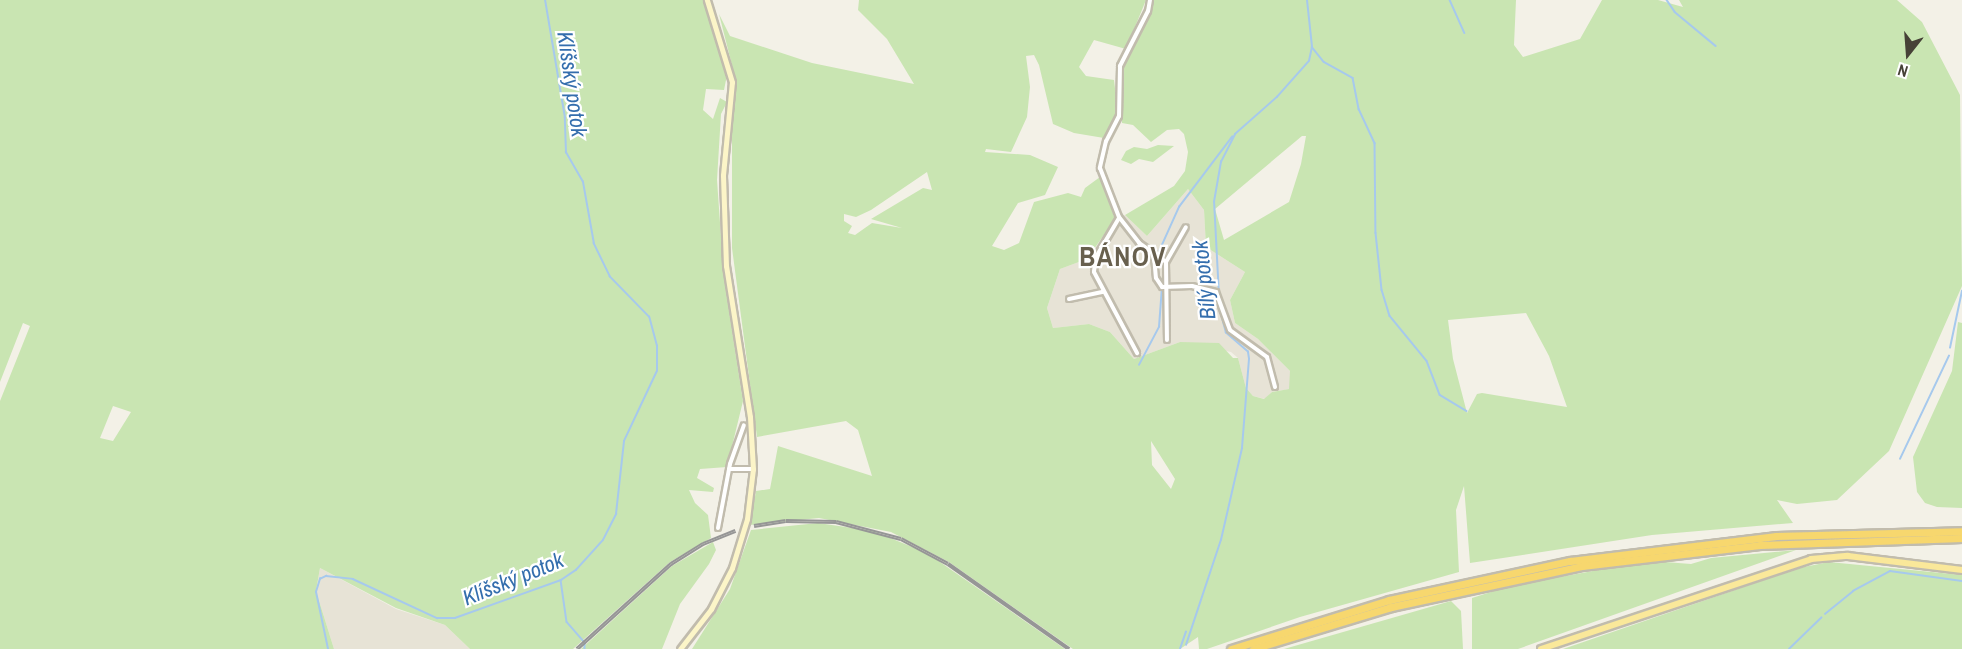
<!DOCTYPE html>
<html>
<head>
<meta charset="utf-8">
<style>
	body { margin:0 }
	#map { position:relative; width:1962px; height:649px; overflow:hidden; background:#f3f1e7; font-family:"Archivo Narrow",sans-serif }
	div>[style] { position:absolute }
	.residential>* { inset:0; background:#e7e3d6 }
	.green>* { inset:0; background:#c9e5b2 }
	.stream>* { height:1.5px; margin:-0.75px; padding:0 0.75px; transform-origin:0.75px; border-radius:0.75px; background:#a6c9ed }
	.roads { filter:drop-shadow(2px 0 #c1bcad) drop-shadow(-2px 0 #c1bcad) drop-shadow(0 2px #c1bcad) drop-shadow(0 -2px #c1bcad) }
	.street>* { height:4px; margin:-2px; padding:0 2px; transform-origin:2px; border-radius:2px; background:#fff }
	.secondary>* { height:5px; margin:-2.5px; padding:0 2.5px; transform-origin:2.5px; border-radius:2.5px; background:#fcf5c8 }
	.primary>* { height:6px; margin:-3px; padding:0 3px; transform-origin:3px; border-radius:3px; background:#fae89a }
	.highway>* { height:7px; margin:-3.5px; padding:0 3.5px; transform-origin:3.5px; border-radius:3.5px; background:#f7d76e }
	.rail>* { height:4px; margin-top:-2px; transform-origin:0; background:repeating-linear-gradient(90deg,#fff 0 4.5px,#969696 0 9px); box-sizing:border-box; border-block:2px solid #969696 }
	span { translate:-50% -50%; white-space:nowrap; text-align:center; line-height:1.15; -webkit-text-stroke:4.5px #fff; paint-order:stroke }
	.water-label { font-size:22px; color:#346ead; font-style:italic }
	.district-label { font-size:27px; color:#68604e; font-weight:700; letter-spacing:1.5px }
	.north { position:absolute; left:1878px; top:24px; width:60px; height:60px; -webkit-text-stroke:4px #fff; paint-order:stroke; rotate:197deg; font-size:16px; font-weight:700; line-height:24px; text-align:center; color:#464137 }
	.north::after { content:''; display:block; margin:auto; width:21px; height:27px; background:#464137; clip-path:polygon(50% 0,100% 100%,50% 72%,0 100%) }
</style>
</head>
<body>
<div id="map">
	<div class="residential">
		<div style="clip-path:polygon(1188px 189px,1204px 210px,1206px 247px,1245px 272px,1230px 300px,1235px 323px,1258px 339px,1290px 371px,1290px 389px,1272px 392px,1265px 399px,1253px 396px,1246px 388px,1238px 358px,1231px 352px,1180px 342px,1134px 359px,1110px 332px,1089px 324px,1053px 328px,1047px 308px,1060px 269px,1087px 259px,1111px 225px,1125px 215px,1147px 236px)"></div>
		<div style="clip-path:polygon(320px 568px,396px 609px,445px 625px,470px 649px,334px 649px,316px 591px)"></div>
	</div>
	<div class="green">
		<div style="clip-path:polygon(evenodd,0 0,703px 0,727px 75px,724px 90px,706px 89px,703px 110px,713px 119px,720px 98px,727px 102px,721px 114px,717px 180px,724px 279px,743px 401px,727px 467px,700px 469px,697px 478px,714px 488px,713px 492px,689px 490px,695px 503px,708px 515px,711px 538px,670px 562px,573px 649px,470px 649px,445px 625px,396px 608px,320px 568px,316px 591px,334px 649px,0 649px,0 401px,30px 326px,23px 323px,0 382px,0 0,113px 406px,131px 412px,113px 441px,100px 438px,113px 406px)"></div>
		<div style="clip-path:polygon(evenodd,859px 0,1146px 0,1126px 49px,1094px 40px,1079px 67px,1086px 76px,1114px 80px,1118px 113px,1110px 134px,1104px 138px,1074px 133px,1053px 124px,1039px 65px,1034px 55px,1026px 56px,1030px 87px,1027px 117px,1011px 152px,986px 149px,985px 152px,1030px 155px,1058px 167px,1045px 195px,1018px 203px,992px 246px,1004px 250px,1019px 243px,1034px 202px,1068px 193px,1081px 197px,1085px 188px,1100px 177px,1115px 219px,1087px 259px,1060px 269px,1047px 308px,1053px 328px,1089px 324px,1110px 332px,1134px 359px,1180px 342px,1219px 343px,1233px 358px,1238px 358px,1246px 388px,1253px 396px,1264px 399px,1272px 392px,1289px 389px,1290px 371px,1258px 339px,1235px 323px,1230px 300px,1245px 272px,1206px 247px,1204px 210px,1188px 189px,1147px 236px,1125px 215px,1174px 186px,1185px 171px,1188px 152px,1184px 134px,1179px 129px,1167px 130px,1151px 142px,1133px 125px,1122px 123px,1121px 73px,1152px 0,1516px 0,1514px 45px,1523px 57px,1580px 39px,1602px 0,1658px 0,1683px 7px,1679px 0,1897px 0,1922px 22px,1960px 95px,1962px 286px,1889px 451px,1837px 500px,1797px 504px,1777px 500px,1793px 523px,1652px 535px,1470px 563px,1464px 486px,1456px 510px,1459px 572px,1300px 617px,1207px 649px,1199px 649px,1198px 637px,1180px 649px,1073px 649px,949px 562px,891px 532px,819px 518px,750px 525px,756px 491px,770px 489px,778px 446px,872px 476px,858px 430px,846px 421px,757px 437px,732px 248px,732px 123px,736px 81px,719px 14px,730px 36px,812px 63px,914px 84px,887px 39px,858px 10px,859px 0,1302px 136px,1306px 136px,1301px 164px,1289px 202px,1224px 240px,1215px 209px,1302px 136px,859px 0,927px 172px,932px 190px,923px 188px,871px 219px,902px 228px,872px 223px,855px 235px,848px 233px,852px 226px,844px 221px,844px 214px,856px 217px,871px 210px,927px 172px,859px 0,1526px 313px,1549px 356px,1567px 407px,1482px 393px,1477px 394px,1467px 413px,1453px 359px,1448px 320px,1526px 313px,859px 0,1151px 441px,1175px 479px,1171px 489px,1152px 465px,1151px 441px)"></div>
		<div style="clip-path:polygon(1158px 145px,1174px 146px,1153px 162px,1139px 159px,1131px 164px,1121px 160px,1126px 151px,1134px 147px,1147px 149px)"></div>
		<div style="clip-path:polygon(1958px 322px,1962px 323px,1962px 508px,1937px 507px,1925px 503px,1917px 492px,1913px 457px,1952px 371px)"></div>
		<div style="clip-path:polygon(818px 523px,873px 531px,927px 553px,1065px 649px,692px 649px,730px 589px,751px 530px)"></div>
		<div style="clip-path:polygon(713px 542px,716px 550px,709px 564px,680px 604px,662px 649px,581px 649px,672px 566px)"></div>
		<div style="clip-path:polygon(1796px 550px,1518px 649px,1472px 649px,1472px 598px,1510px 586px,1604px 569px,1665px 562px,1691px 564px,1711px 558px)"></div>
		<div style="clip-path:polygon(1829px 562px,1962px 575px,1962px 649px,1563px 649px,1799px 568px)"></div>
		<div style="clip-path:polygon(1451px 601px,1461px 611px,1463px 649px,1284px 649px)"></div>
	</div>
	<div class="stream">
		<div style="left:1450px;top:0;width:36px;rotate:66deg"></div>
		<div style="left:1667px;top:0;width:14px;rotate:56deg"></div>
		<div style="left:1675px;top:12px;width:53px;rotate:39.7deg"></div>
		<div style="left:1312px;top:47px;width:19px;rotate:51deg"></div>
		<div style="left:1324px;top:62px;width:33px;rotate:29deg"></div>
		<div style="left:1353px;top:78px;width:32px;rotate:79deg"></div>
		<div style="left:1359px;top:109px;width:38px;rotate:65deg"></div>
		<div style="left:1375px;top:143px;width:90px;rotate:89.4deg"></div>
		<div style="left:1376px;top:233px;width:57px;rotate:84deg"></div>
		<div style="left:1382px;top:290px;width:27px;rotate:73deg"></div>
		<div style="left:1390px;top:316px;width:58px;rotate:50.6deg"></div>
		<div style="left:1427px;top:361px;width:36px;rotate:69deg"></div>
		<div style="left:1440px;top:395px;width:31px;rotate:31deg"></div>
		<div style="left:1157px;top:256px;width:54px;rotate:-65.8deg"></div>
		<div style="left:1179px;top:207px;width:88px;rotate:-52.9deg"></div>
		<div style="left:1219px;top:296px;width:94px;rotate:-93deg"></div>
		<div style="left:1214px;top:202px;width:41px;rotate:-80.1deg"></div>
		<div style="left:1221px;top:162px;width:31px;rotate:-63deg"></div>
		<div style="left:1235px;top:134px;width:56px;rotate:-41.4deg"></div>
		<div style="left:1277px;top:97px;width:48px;rotate:-48.4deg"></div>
		<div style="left:1309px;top:61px;width:14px;rotate:-78deg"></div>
		<div style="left:1312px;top:47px;width:47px;rotate:-96.1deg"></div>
		<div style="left:1950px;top:348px;width:58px;rotate:-78.1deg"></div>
		<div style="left:1139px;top:365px;width:43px;rotate:-62.2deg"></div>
		<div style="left:1159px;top:327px;width:40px;rotate:-85.7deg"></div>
		<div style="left:1900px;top:459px;width:114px;rotate:-64.6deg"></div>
		<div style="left:561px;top:580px;width:42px;rotate:81.9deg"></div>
		<div style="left:567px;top:622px;width:28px;rotate:49deg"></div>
		<div style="left:585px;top:643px;width:6px;rotate:90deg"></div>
		<div style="left:1825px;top:614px;width:36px;rotate:-39deg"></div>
		<div style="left:1853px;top:591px;width:42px;rotate:-28.4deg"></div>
		<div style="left:1890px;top:571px;width:73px;rotate:7.9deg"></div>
		<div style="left:1186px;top:645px;width:111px;rotate:-71.6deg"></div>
		<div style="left:1221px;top:540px;width:94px;rotate:-77.1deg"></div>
		<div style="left:1242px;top:448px;width:89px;rotate:-85.5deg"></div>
		<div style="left:1249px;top:359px;width:7px;rotate:-98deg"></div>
		<div style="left:1248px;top:352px;width:29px;rotate:-139deg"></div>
		<div style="left:1226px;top:333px;width:30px;rotate:-105deg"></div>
		<div style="left:328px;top:649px;width:58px;rotate:-101.9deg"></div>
		<div style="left:316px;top:592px;width:14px;rotate:-73deg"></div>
		<div style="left:320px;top:579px;width:7px;rotate:-27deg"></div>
		<div style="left:326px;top:576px;width:27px;rotate:6deg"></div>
		<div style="left:353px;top:579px;width:93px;rotate:24.9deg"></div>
		<div style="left:437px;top:618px;width:18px"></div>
		<div style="left:455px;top:618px;width:113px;rotate:-19.7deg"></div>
		<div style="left:561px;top:580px;width:18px;rotate:-34deg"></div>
		<div style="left:576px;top:570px;width:40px;rotate:-48deg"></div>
		<div style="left:603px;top:540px;width:29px;rotate:-63deg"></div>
		<div style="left:616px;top:514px;width:73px;rotate:-83.7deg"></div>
		<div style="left:624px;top:441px;width:77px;rotate:-64.8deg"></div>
		<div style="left:657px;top:371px;width:25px;rotate:-90deg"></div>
		<div style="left:657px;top:346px;width:30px;rotate:-105deg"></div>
		<div style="left:649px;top:317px;width:56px;rotate:-134.3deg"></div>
		<div style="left:610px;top:277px;width:37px;rotate:-116deg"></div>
		<div style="left:594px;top:244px;width:63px;rotate:-100.1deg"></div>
		<div style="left:583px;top:182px;width:34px;rotate:-120deg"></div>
		<div style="left:566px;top:153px;width:35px;rotate:-92deg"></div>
		<div style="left:565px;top:118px;width:120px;rotate:-99.6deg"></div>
		<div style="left:1180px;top:649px;width:18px;rotate:-71deg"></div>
		<div style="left:1789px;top:649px;width:45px;rotate:-44.1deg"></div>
	</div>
	<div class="roads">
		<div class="street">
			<div style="left:1150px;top:0;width:11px;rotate:100deg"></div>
			<div style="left:1148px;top:11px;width:62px;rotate:117deg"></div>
			<div style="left:1120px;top:66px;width:50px;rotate:91.1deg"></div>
			<div style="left:1119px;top:116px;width:28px;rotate:117deg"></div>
			<div style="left:1106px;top:141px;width:28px;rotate:103deg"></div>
			<div style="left:1100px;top:168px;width:53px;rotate:68.8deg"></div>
			<div style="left:1119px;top:217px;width:33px;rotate:52deg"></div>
			<div style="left:1139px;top:243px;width:33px;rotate:35deg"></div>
			<div style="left:1166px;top:262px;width:78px;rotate:89.3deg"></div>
			<div style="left:1119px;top:218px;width:45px;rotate:120.5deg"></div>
			<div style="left:1096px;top:257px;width:15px;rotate:98deg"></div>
			<div style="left:1094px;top:272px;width:92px;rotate:62deg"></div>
			<div style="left:1154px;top:256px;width:22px;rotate:85deg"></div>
			<div style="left:1156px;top:278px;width:11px;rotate:56deg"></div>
			<div style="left:1162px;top:287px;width:30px;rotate:-2deg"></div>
			<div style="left:1192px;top:286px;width:25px;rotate:14deg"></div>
			<div style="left:1216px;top:292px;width:40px;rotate:69.8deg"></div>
			<div style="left:1230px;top:330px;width:46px;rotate:36.1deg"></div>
			<div style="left:1267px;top:357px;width:31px;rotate:75deg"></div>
			<div style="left:1166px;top:262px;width:40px;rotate:-60.3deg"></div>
			<div style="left:1069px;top:299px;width:35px;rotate:-12deg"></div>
			<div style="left:729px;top:469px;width:24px"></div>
			<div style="left:718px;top:528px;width:65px;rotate:-79.4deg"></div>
			<div style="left:730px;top:464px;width:41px;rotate:-70.3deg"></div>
		</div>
		<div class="secondary">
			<div style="left:680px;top:649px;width:51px;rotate:-52.2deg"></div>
			<div style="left:711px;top:609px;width:46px;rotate:-62.9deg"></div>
			<div style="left:732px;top:568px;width:51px;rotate:-73deg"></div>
			<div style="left:747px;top:519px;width:50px;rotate:-83.2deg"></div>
			<div style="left:753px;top:469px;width:52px;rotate:-93.3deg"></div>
			<div style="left:750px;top:417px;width:153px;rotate:-99deg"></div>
			<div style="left:726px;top:266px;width:91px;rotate:-91.9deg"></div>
			<div style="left:723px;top:175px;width:93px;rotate:-84.5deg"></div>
			<div style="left:732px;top:82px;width:86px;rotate:-107deg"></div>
		</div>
		<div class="primary">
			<div style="left:1541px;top:649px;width:285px;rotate:-18.4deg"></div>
			<div style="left:1811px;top:559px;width:37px;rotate:-5deg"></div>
			<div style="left:1848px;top:556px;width:115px;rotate:7deg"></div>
		</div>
		<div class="highway">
			<div style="left:1231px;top:649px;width:165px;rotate:-17.2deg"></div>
			<div style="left:1389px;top:600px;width:185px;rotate:-12.2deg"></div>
			<div style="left:1570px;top:561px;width:208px;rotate:-6.9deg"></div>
			<div style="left:1776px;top:536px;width:186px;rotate:-1.5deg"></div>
			<div style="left:1253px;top:649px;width:144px;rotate:-16.9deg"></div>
			<div style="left:1391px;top:607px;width:195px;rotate:-12.1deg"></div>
			<div style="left:1582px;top:566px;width:179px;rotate:-6.7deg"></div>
			<div style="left:1760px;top:545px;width:202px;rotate:-2deg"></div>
		</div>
	</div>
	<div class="rail">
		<div style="left:754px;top:526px;width:32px;rotate:-9deg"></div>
		<div style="left:786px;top:521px;width:50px;rotate:1.1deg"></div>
		<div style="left:836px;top:522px;width:67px;rotate:14.7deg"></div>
		<div style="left:901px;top:539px;width:53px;rotate:28deg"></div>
		<div style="left:948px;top:564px;width:148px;rotate:35.1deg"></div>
		<div style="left:577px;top:649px;width:127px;rotate:-42.1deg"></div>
		<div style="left:671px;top:564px;width:38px;rotate:-32deg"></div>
		<div style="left:703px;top:544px;width:35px;rotate:-22deg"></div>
	</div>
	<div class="water-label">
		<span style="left:572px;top:84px;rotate:82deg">Klíšský potok</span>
		<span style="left:1204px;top:280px;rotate:-96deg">Bílý potok</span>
		<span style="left:513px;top:579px;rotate:-22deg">Klíšský potok</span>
	</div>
	<div class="district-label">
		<span style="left:1123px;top:257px">BÁNOV</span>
	</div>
	<div class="north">N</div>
</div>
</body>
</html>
